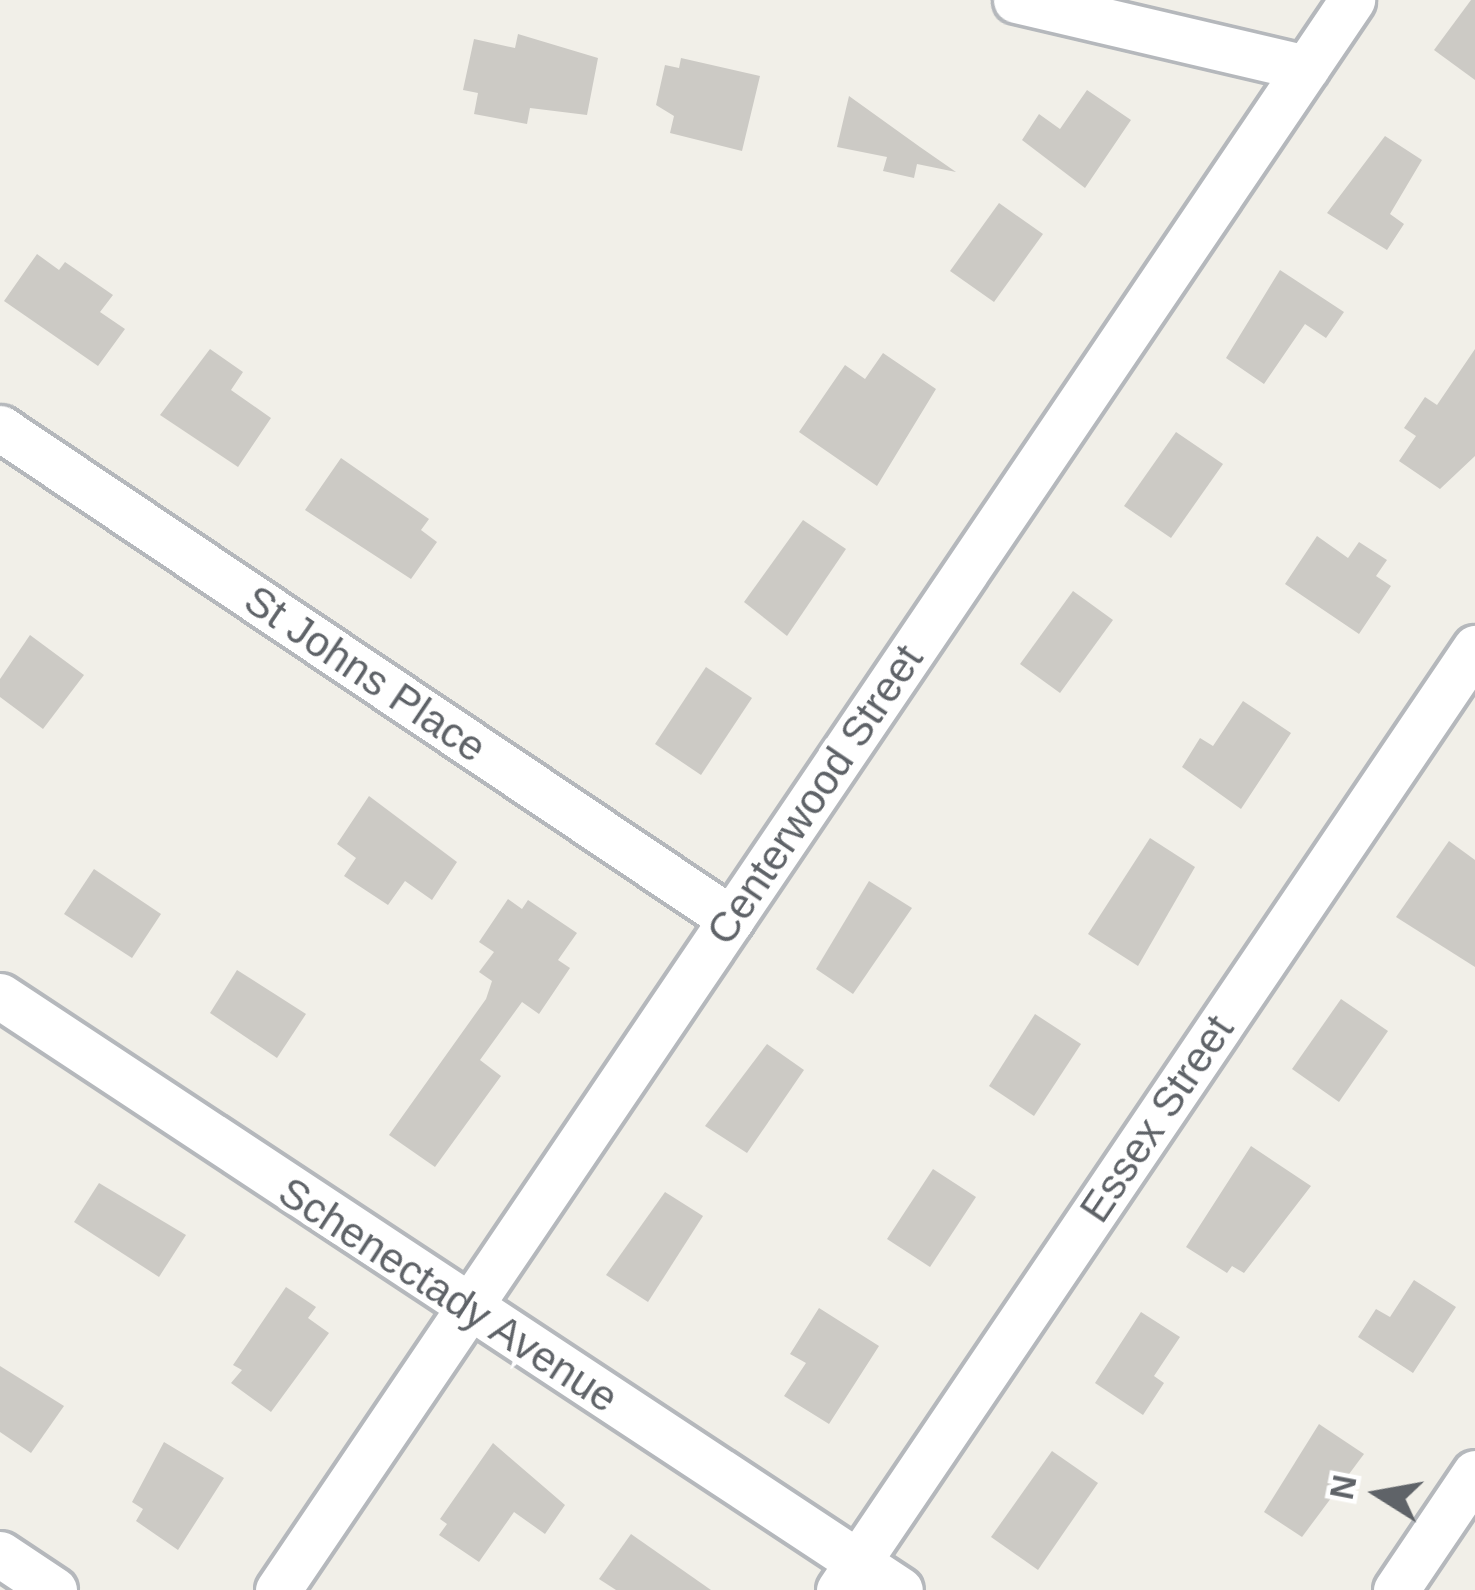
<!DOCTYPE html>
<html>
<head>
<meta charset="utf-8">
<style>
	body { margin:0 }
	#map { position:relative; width:1475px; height:1590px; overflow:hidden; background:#f1efe8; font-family:Helvetica,sans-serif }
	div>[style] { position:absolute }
	.building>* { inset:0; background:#cccac5 }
	.roads { filter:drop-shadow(3px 0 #b5b8bc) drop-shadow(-3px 0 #b5b8bc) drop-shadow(0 3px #b5b8bc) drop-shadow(0 -3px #b5b8bc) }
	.street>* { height:45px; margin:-22.5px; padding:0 22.5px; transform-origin:22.5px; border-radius:22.5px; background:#fff }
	span { translate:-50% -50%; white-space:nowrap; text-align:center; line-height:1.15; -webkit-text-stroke:10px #fff; paint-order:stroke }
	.street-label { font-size:42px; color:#5f6368 }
	.north { position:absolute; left:1319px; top:1434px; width:120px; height:120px; -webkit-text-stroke:9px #fff; paint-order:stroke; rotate:281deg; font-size:33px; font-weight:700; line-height:48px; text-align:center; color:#5f6368 }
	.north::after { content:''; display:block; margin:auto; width:42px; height:54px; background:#5f6368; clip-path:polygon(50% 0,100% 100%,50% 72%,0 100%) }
</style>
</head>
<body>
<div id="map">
	<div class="building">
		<div style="clip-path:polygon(1471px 0,1475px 0,1475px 80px,1434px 50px)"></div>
		<div style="clip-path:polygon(518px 34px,598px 58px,587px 115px,530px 108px,527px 124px,474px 114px,478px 93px,463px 90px,474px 39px,515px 48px)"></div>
		<div style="clip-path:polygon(681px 58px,760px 76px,742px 151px,670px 133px,674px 116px,656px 105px,665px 65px,679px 68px)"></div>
		<div style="clip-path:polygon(1087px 90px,1131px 120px,1085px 188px,1022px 140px,1039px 114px,1060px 129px)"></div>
		<div style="clip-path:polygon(849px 96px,920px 147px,956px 172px,917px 164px,914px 178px,883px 171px,887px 157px,837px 147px)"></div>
		<div style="clip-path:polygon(1385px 136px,1422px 160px,1390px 214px,1404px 224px,1387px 250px,1327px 213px)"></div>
		<div style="clip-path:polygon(999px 203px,1043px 234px,994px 302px,950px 271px)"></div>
		<div style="clip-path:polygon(37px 254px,59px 270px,65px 262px,113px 295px,100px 312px,125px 329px,98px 366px,4px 301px)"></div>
		<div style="clip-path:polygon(1280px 270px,1344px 312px,1326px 338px,1305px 324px,1264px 384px,1226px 358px)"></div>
		<div style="clip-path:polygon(210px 349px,243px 372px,231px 390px,271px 418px,238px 467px,160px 415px)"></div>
		<div style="clip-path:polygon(1475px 349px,1475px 456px,1440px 489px,1399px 461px,1416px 436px,1404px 428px,1425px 397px,1437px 405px)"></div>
		<div style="clip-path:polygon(883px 353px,936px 389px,877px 486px,799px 432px,845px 365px,865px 379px)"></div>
		<div style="clip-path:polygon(1176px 432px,1223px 464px,1171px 538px,1124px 506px)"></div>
		<div style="clip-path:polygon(341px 458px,429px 519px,421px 530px,437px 542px,411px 579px,305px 510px)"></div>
		<div style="clip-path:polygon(803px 520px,846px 549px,787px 636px,744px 602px)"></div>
		<div style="clip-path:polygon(1317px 536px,1348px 558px,1359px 542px,1387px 560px,1376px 576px,1391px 586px,1359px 634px,1285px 584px)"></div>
		<div style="clip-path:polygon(1073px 591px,1113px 620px,1060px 693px,1020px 664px)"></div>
		<div style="clip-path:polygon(30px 635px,84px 675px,43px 729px,0 697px,0 679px)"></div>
		<div style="clip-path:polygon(706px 667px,752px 698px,701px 775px,655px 744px)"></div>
		<div style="clip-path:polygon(1243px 701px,1291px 733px,1241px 809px,1182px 767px,1200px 738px,1213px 746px)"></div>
		<div style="clip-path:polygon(369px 796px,457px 862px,432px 900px,405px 881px,388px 905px,344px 876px,356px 858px,337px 844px)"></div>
		<div style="clip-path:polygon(1150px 838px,1195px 867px,1138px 966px,1088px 934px)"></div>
		<div style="clip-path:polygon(1449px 841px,1475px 860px,1475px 967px,1396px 917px)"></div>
		<div style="clip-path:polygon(94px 869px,161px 914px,132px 958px,64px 914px)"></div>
		<div style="clip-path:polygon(869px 881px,912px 908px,853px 994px,816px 969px)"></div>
		<div style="clip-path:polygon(508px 899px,522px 909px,528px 900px,577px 933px,558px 960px,570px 968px,539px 1014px,522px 1002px,480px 1060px,501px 1076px,435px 1167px,389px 1135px,486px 999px,492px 981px,479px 972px,494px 952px,479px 942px)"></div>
		<div style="clip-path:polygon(237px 970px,306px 1014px,277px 1058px,210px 1013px)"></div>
		<div style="clip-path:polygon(1341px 999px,1388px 1031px,1339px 1102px,1292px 1069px)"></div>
		<div style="clip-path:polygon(1035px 1014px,1081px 1044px,1034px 1116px,989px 1086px)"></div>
		<div style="clip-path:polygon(767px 1044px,804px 1070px,747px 1153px,705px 1126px)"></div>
		<div style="clip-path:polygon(1251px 1146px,1311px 1186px,1244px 1273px,1232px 1266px,1227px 1273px,1186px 1247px)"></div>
		<div style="clip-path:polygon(933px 1169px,976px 1197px,930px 1267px,887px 1239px)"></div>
		<div style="clip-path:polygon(99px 1183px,186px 1235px,159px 1277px,74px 1222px)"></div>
		<div style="clip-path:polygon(665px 1192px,703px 1216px,648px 1302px,606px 1275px)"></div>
		<div style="clip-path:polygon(1414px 1280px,1456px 1307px,1413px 1373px,1358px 1337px,1376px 1309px,1390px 1317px)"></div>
		<div style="clip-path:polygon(286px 1287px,316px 1307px,308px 1318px,329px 1333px,271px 1412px,231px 1383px,242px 1370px,233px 1365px)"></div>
		<div style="clip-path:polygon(819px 1308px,879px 1346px,829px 1424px,784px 1396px,806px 1363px,790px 1354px)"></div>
		<div style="clip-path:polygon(1141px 1312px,1180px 1337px,1154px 1376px,1164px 1383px,1143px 1415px,1095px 1383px)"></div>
		<div style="clip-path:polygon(0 1366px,64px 1406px,31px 1453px,0 1432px)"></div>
		<div style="clip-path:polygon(1319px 1424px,1364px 1454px,1302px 1537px,1264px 1512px)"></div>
		<div style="clip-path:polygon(164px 1442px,224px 1478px,178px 1550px,136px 1521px,143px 1509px,132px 1502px)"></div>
		<div style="clip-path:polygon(493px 1443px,565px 1505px,545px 1534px,514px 1512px,479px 1562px,439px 1535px,447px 1524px,440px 1519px)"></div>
		<div style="clip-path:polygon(1052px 1451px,1098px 1483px,1038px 1570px,991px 1537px)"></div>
		<div style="clip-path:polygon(631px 1534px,711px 1590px,616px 1590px,599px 1579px)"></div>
	</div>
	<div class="roads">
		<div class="street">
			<div style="left:1016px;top:0;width:298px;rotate:13.2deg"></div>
			<div style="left:0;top:428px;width:881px;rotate:33.89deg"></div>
			<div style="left:0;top:996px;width:1078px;rotate:33.42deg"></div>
			<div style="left:0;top:1554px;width:65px;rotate:33.7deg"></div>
			<div style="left:278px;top:1590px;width:1919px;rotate:-55.96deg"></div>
			<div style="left:839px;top:1590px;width:1137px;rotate:-55.97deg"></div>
			<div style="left:1396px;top:1590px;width:141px;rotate:-56deg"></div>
		</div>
	</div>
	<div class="street-label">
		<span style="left:365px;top:674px;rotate:34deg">St Johns Place</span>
		<span style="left:815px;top:795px;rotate:-56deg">Centerwood Street</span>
		<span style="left:1157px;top:1119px;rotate:-56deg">Essex Street</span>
		<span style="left:448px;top:1295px;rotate:33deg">Schenectady Avenue</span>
	</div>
	<div class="north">N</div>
</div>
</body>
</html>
